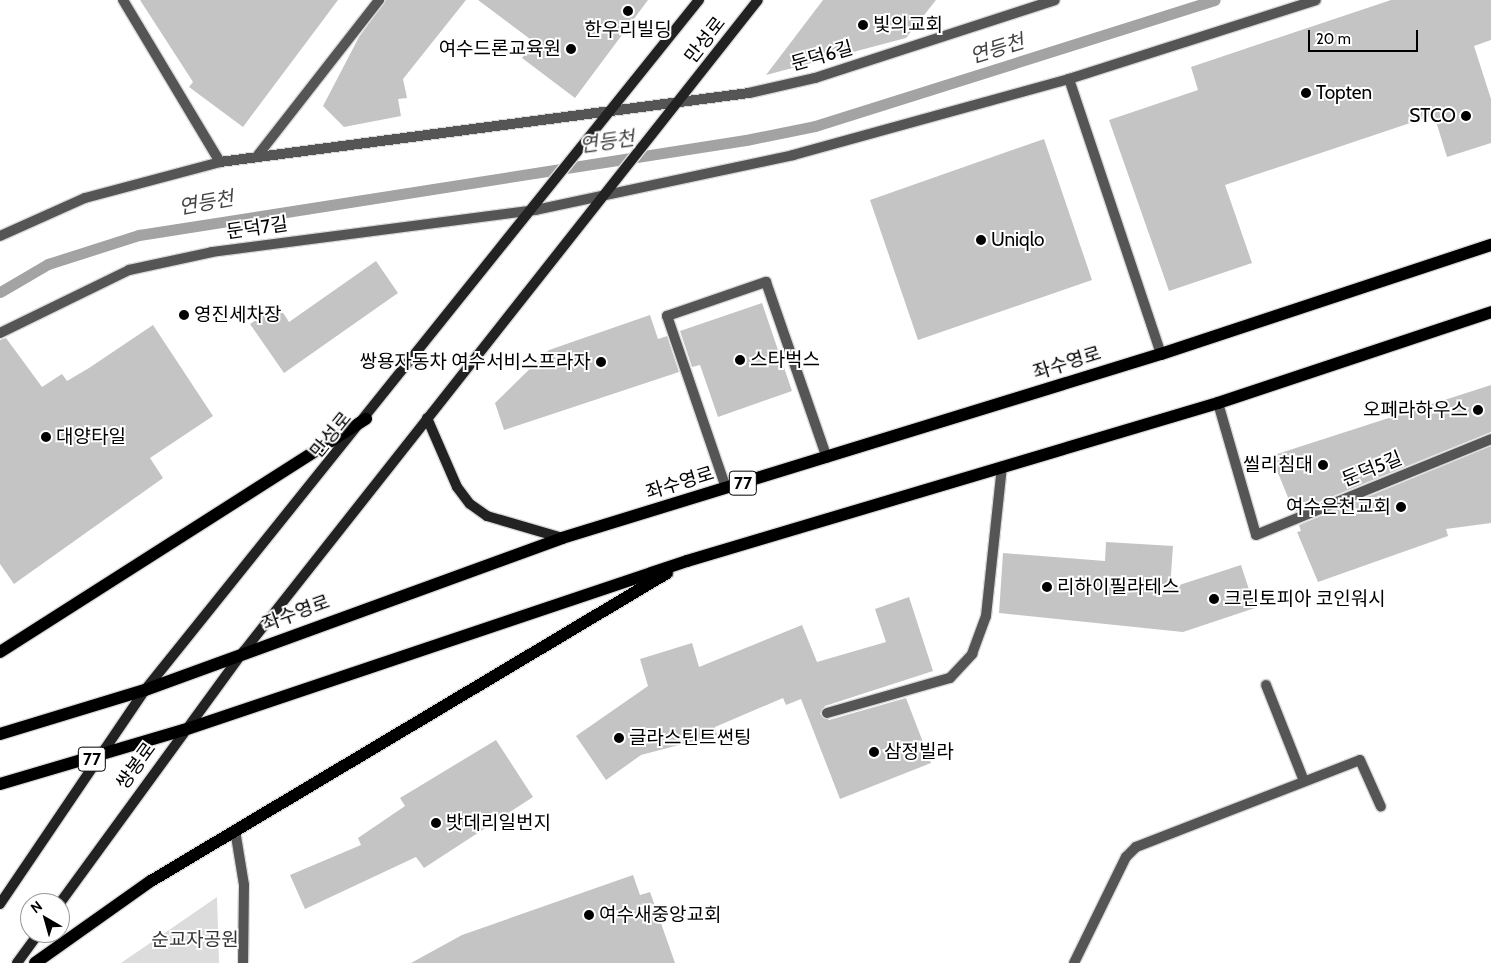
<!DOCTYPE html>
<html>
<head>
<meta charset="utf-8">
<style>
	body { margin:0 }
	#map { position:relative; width:1491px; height:963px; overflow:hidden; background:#fff; font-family:Cabin,"Noto Sans KR",sans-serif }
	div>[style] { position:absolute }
	.green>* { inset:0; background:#dcdcdc }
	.stream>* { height:11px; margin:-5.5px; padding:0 5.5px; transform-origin:5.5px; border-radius:5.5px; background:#a3a3a3 }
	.building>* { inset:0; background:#c4c4c4 }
	.roads { filter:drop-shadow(1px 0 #dbdbdb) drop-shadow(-1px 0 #dbdbdb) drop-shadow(0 1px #dbdbdb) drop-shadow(0 -1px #dbdbdb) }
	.lane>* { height:10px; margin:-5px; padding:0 5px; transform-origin:5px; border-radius:5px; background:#555 }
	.street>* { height:10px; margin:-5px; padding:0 5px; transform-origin:5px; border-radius:5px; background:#555 }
	.secondary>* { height:10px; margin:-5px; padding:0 5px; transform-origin:5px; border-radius:5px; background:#222 }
	.primary>* { height:12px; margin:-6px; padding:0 6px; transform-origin:6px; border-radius:6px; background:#000 }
	.dots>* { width:14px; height:14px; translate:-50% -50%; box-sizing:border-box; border:2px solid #fff; border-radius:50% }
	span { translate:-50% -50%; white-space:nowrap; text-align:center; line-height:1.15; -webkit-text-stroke:4px #fff; paint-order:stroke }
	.shield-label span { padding:1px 4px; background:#fff; border:1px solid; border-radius:4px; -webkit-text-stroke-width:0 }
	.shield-label { font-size:18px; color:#000; font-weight:700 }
	.poi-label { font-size:19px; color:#000 }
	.left { translate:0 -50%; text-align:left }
	.right { translate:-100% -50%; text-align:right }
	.street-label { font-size:19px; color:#000 }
	.park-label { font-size:19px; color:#333 }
	.water-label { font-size:20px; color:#444; font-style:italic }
	.north { position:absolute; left:20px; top:893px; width:50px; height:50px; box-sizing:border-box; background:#fff; border:1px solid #999; border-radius:50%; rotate:322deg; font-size:14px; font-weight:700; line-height:20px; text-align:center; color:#000 }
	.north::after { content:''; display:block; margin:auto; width:18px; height:22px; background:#000; clip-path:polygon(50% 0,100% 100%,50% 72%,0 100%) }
	.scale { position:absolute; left:1308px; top:30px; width:110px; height:22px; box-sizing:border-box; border:2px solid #000; border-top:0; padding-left:6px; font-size:15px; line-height:18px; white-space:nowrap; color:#000; -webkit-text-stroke:4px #fff; paint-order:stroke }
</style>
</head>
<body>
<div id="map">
	<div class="green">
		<div style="clip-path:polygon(217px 897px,219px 963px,121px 963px)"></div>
	</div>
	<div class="stream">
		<div style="left:0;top:292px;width:56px;rotate:-30.3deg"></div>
		<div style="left:48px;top:264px;width:96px;rotate:-17.7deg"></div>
		<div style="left:139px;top:235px;width:614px;rotate:-8.9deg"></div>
		<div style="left:746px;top:140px;width:70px;rotate:-11.5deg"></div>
		<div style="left:815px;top:126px;width:419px;rotate:-17.5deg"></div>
	</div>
	<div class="building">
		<div style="clip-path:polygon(140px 0,338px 0,243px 127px,189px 87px,193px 82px)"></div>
		<div style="clip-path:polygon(386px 0,466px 0,403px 79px,407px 98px,398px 99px,401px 116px,344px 127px,323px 106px,359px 37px)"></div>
		<div style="clip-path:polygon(478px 0,648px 0,575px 98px,522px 58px,534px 42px)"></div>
		<div style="clip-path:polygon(823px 0,936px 0,906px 38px,766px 75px)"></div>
		<div style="clip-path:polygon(1391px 0,1491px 0,1491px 40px,1474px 46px,1491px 99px,1491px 143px,1447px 157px,1434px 115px,1225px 185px,1252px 263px,1169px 291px,1109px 120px,1198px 90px,1191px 67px)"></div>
		<div style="clip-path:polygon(1044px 139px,1092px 280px,918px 340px,870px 200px)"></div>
		<div style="clip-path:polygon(376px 261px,398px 293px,284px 373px,250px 324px,278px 305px,289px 322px)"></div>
		<div style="clip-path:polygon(762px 303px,792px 391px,718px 417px,700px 365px,692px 367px,680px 331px)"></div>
		<div style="clip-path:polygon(650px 315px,658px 339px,667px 336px,679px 372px,504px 430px,495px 403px,549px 350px)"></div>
		<div style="clip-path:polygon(153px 325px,213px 416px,150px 458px,163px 478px,14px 584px,0 564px,0 340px,6px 338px,42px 387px,62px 374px,67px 381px,89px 368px)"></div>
		<div style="clip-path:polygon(1491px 385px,1491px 432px,1294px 512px,1271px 456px)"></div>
		<div style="clip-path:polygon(1491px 446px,1491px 523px,1446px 529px,1448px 536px,1318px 582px,1297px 532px,1301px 531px,1299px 525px)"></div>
		<div style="clip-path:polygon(1106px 542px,1173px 546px,1170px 588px,1241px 565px,1255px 608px,1183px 632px,999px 613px,1003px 553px,1105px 561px)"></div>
		<div style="clip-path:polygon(909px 597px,933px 671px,825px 706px,820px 714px,829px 720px,906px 698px,931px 763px,840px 799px,801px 699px,786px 705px,783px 698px,715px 727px,717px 735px,641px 755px,606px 780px,576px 736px,648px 686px,640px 659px,692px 643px,699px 667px,802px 625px,817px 662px,886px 642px,875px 609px)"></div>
		<div style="clip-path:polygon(496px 740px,533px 797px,424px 868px,416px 857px,305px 909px,290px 875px,361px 845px,358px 838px,405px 806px,400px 798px)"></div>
		<div style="clip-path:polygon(633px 875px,640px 895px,650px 892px,675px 963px,411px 963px,462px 935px)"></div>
	</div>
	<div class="roads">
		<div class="lane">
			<div style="left:726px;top:488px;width:182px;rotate:-108.9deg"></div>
			<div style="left:667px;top:316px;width:105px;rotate:-19deg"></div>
			<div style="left:766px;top:282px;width:186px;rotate:70.9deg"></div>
			<div style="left:1266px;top:685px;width:103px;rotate:68.4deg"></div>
			<div style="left:1074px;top:963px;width:118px;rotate:-63.9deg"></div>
			<div style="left:1126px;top:857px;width:14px;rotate:-45deg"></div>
			<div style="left:1136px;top:847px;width:240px;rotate:-21.2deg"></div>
			<div style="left:1360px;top:760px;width:51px;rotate:65.9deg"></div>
		</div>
		<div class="street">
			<div style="left:123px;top:0;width:189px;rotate:59.1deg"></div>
			<div style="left:1069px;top:79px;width:290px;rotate:71.5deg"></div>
			<div style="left:258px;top:155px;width:197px;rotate:-52deg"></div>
			<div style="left:0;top:236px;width:93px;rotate:-24.1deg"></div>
			<div style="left:85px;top:198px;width:140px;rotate:-14.9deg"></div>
			<div style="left:220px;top:162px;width:533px;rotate:-7.43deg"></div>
			<div style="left:749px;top:93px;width:68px;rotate:-12.8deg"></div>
			<div style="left:815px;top:78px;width:252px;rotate:-18deg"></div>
			<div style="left:0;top:333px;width:144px;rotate:-26deg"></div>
			<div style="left:129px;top:270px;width:85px;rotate:-12.2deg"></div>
			<div style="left:212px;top:252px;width:326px;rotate:-7.4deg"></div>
			<div style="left:535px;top:210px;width:264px;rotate:-12deg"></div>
			<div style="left:793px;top:155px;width:286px;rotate:-15.4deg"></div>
			<div style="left:1069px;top:79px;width:259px;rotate:-17.7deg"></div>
			<div style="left:1218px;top:403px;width:137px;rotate:73.9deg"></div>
			<div style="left:1256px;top:535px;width:254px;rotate:-22.2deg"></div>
			<div style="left:827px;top:713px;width:128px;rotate:-15.9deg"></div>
			<div style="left:950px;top:678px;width:33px;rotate:-47deg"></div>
			<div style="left:972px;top:654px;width:40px;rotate:-69.8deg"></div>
			<div style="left:986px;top:616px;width:150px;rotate:-83.9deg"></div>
			<div style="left:235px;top:830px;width:56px;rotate:80.7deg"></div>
			<div style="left:244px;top:885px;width:78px;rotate:90.7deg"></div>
		</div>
		<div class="secondary">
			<div style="left:427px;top:418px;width:75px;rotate:66.5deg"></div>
			<div style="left:457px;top:487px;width:21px;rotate:53deg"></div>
			<div style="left:470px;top:504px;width:21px;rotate:35deg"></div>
			<div style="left:487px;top:516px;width:78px;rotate:16.3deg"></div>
			<div style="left:60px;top:903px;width:312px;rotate:-53.9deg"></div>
			<div style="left:244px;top:651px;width:829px;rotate:-51.71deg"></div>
			<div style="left:0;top:904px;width:258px;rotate:-55.9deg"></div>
			<div style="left:145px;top:690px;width:885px;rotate:-51.24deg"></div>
			<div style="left:17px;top:963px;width:37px;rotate:-54deg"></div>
		</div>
		<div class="primary">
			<div style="left:0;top:652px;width:434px;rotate:-32.5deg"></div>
			<div style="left:0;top:734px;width:152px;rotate:-16.9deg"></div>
			<div style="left:145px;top:690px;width:444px;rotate:-20deg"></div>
			<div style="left:562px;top:538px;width:627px;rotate:-17.08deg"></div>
			<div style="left:1161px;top:354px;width:348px;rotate:-18.3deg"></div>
			<div style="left:0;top:784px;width:192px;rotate:-16.4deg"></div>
			<div style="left:184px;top:730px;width:531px;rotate:-18.57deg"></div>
			<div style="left:687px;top:561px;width:554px;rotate:-16.57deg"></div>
			<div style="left:1218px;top:403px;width:288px;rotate:-18.4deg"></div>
			<div style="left:35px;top:963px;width:142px;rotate:-35.3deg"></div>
			<div style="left:151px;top:881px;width:601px;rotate:-30.83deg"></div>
		</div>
	</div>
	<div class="dots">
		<div style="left:628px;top:11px;background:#000"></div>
		<div style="left:863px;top:25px;background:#000"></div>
		<div style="left:571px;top:49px;background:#000"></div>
		<div style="left:1306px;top:93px;background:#000"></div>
		<div style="left:1466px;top:116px;background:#000"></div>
		<div style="left:981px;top:240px;background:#000"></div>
		<div style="left:184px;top:315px;background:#000"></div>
		<div style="left:740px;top:360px;background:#000"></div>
		<div style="left:601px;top:362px;background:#000"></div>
		<div style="left:1478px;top:410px;background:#000"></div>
		<div style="left:46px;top:437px;background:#000"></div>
		<div style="left:1323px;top:465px;background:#000"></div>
		<div style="left:1401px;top:507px;background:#000"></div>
		<div style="left:1047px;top:587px;background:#000"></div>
		<div style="left:1214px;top:599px;background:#000"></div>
		<div style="left:619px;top:738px;background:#000"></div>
		<div style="left:874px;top:752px;background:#000"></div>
		<div style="left:436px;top:823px;background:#000"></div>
		<div style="left:589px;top:915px;background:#000"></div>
	</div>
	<div class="shield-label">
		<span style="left:743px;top:483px">77</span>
		<span style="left:92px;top:759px">77</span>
	</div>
	<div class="poi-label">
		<span class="left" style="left:873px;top:25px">빛의교회</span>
		<span style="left:628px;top:30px">한우리빌딩</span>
		<span class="right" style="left:561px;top:49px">여수드론교육원</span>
		<span class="left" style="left:1316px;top:93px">Topten</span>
		<span class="right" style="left:1456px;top:116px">STCO</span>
		<span class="left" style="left:991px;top:240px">Uniqlo</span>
		<span class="left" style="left:194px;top:315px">영진세차장</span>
		<span class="left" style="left:750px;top:360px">스타벅스</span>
		<span class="right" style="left:591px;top:362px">쌍용자동차 여수서비스프라자</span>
		<span class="right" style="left:1468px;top:410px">오페라하우스</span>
		<span class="left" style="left:56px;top:437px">대양타일</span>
		<span class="right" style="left:1313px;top:465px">씰리침대</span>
		<span class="right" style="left:1391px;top:507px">여수은천교회</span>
		<span class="left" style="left:1057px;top:587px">리하이필라테스</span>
		<span class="left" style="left:1224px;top:599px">크린토피아 코인워시</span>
		<span class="left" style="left:629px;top:738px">글라스틴트썬팅</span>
		<span class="left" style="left:884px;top:752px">삼정빌라</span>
		<span class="left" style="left:446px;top:823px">밧데리일번지</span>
		<span class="left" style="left:599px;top:915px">여수새중앙교회</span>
	</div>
	<div class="street-label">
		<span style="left:705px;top:40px;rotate:-52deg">만성로</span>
		<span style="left:822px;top:56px;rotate:-16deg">둔덕6길</span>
		<span style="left:257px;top:228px;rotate:-8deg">둔덕7길</span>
		<span style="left:1067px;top:363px;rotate:-17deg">좌수영로</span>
		<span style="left:331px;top:435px;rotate:-51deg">만성로</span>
		<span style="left:1372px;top:469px;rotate:-22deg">둔덕5길</span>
		<span style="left:680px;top:483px;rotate:-17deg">좌수영로</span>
		<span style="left:296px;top:613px;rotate:-20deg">좌수영로</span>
		<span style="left:136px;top:766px;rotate:-54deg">쌍봉로</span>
	</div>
	<div class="park-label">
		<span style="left:195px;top:940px">순교자공원</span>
	</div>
	<div class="water-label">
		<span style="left:997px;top:49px;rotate:-17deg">연등천</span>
		<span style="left:607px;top:142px;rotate:-8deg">연등천</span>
		<span style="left:206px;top:203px;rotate:-10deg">연등천</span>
	</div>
	<div class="north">N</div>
	<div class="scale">20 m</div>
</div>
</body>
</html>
